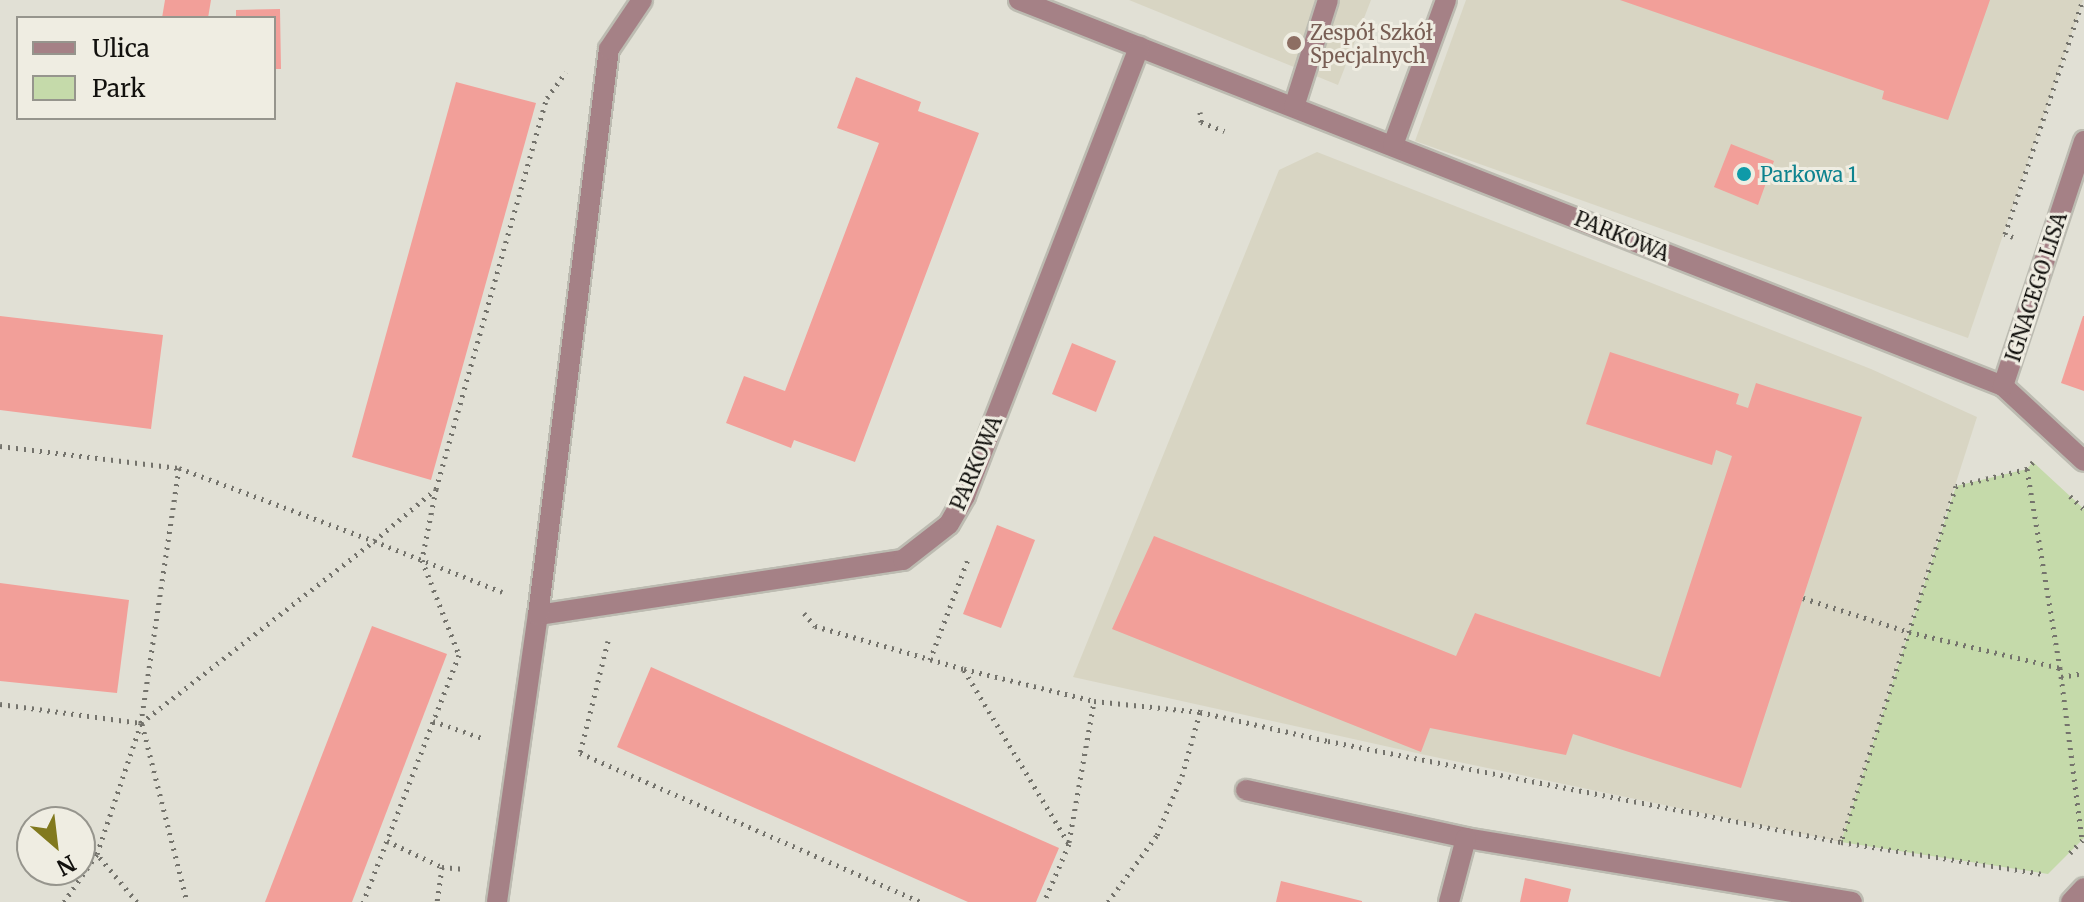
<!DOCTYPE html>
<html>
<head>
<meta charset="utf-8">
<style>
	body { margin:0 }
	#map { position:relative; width:2084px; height:902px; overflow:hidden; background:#e1e0d5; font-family:Merriweather,serif }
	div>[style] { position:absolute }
	.built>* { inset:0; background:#d8d5c3 }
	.green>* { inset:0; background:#c5daaa }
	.building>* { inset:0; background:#f29f99 }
	.path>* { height:5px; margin-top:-2.5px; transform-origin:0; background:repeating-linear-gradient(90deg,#74736c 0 2px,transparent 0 8px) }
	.roads { filter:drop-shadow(2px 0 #bcbbb1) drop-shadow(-2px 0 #bcbbb1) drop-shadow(0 2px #bcbbb1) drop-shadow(0 -2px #bcbbb1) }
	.minor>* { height:20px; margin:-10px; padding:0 10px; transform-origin:10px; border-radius:10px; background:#a58186 }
	.dots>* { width:22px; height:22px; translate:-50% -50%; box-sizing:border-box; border:4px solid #efede2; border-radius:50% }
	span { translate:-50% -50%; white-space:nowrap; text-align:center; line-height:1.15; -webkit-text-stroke:6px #efede2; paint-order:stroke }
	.education-label { font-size:20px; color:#785e54 }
	.left { translate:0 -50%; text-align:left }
	.culture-label { font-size:20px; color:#0d838f }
	.street-label { font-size:20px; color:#11100d }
	.legend { position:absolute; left:16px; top:16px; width:260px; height:104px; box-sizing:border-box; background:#efede2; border:2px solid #96958d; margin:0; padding:10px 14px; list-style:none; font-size:24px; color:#11100d }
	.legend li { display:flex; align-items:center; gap:16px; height:40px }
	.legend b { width:40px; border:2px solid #96958d }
	.north { position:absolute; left:16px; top:806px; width:80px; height:80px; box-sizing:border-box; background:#efede2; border:2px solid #96958d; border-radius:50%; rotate:152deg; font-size:22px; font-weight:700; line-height:32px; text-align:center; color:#11100d }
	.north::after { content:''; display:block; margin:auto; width:28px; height:36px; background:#81791e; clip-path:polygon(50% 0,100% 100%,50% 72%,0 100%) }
</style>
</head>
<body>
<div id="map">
	<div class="built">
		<div style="clip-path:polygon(1129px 0,1371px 0,1338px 85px)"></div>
		<div style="clip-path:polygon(1466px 0,2083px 0,1968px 338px,1415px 141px)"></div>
		<div style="clip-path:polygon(1317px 152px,1871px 369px,1977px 417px,1841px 842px,1430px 756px,1073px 677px,1279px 170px)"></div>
	</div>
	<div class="green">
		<div style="clip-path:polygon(2033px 462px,2084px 509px,2084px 838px,2048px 874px,1841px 842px,1956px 486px,2027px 469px)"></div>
	</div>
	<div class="building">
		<div style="clip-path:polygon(165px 0,211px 0,208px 18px,162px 18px)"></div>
		<div style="clip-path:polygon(1620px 0,1990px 0,1948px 120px,1882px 99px,1884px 91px)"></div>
		<div style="clip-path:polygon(280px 9px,281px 69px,274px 69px,274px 18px,236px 18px,236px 10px)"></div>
		<div style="clip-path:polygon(856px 77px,921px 102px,918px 111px,979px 133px,855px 462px,794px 440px,791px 448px,726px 423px,744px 376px,785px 391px,879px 143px,837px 128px)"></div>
		<div style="clip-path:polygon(456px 82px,536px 103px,431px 480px,352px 457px)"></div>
		<div style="clip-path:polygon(1731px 144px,1774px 161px,1758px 205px,1714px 187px)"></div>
		<div style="clip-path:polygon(0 316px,163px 335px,151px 429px,0 410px)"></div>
		<div style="clip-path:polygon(2083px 316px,2084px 316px,2084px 391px,2061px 383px)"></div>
		<div style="clip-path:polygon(1072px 343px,1116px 361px,1096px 412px,1052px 394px)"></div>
		<div style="clip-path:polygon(1610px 352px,1739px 394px,1736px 404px,1748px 408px,1756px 383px,1862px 417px,1741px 788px,1573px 734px,1566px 755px,1430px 728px,1421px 752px,1112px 629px,1154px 536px,1456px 656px,1475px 613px,1660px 677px,1732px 456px,1716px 450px,1712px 465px,1586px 424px)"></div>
		<div style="clip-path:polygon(997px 525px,1035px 540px,1001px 628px,963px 614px)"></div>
		<div style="clip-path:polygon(0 583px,129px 600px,117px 693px,0 681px)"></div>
		<div style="clip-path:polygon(372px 626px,447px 654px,352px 902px,265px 902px)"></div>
		<div style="clip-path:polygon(651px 667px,1059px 848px,1036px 902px,968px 902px,617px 747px)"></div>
		<div style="clip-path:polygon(1525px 878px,1571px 889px,1568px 902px,1520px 902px)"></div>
		<div style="clip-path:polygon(1281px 881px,1362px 901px,1362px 902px,1276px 902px)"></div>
	</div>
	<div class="path">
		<div style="left:1200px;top:112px;width:10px;rotate:84deg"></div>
		<div style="left:1201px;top:122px;width:25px;rotate:21deg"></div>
		<div style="left:2013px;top:237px;width:9px;rotate:-159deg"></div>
		<div style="left:2005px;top:234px;width:247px;rotate:-71.6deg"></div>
		<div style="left:0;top:446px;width:180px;rotate:7deg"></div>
		<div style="left:179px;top:468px;width:258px;rotate:98.5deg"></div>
		<div style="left:141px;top:723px;width:296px;rotate:-38deg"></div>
		<div style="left:374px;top:541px;width:138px;rotate:21.7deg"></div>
		<div style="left:2033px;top:462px;width:9px;rotate:131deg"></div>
		<div style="left:2027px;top:469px;width:73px;rotate:166.5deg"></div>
		<div style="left:1956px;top:486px;width:374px;rotate:107.9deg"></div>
		<div style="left:1841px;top:842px;width:206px;rotate:9deg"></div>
		<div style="left:179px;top:468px;width:208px;rotate:20.5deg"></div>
		<div style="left:374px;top:541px;width:81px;rotate:-40deg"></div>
		<div style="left:436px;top:489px;width:72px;rotate:101.2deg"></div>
		<div style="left:422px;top:560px;width:102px;rotate:68.7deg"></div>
		<div style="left:459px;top:655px;width:265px;rotate:111.2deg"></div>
		<div style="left:2027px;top:469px;width:202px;rotate:80.6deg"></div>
		<div style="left:2060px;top:668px;width:173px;rotate:82.7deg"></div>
		<div style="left:436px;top:489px;width:406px;rotate:-74.2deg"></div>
		<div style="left:547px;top:98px;width:32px;rotate:-54deg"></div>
		<div style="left:2070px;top:496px;width:19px;rotate:43deg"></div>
		<div style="left:1803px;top:598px;width:111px;rotate:17.8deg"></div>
		<div style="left:1909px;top:632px;width:155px;rotate:13.4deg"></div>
		<div style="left:804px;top:613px;width:17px;rotate:50deg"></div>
		<div style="left:815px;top:626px;width:155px;rotate:16.1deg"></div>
		<div style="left:964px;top:669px;width:134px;rotate:13.8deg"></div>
		<div style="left:1094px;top:701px;width:107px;rotate:5.9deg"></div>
		<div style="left:1200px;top:712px;width:131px;rotate:12.8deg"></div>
		<div style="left:1328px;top:741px;width:523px;rotate:11.14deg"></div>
		<div style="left:608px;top:641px;width:115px;rotate:104deg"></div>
		<div style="left:580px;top:753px;width:372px;rotate:23.6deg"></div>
		<div style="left:930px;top:660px;width:111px;rotate:-69.4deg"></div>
		<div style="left:964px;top:670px;width:203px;rotate:58.9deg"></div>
		<div style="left:1069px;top:844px;width:63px;rotate:113.3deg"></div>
		<div style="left:2061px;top:677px;width:23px;rotate:-10deg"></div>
		<div style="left:0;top:704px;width:142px;rotate:7.7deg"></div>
		<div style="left:433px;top:721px;width:55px;rotate:19.1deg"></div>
		<div style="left:142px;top:724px;width:184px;rotate:75.8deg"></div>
		<div style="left:387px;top:841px;width:61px;rotate:25.3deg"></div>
		<div style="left:442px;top:867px;width:35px;rotate:98deg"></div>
		<div style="left:1069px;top:842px;width:143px;rotate:-79.9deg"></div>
		<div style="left:2070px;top:853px;width:18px;rotate:-47deg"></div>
		<div style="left:442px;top:867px;width:23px;rotate:5deg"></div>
		<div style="left:64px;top:902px;width:58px;rotate:-55.5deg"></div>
		<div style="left:137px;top:902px;width:62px;rotate:-129.8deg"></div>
		<div style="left:97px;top:854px;width:138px;rotate:-71.4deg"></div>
		<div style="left:1108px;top:902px;width:83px;rotate:-53.8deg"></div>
		<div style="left:1157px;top:835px;width:64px;rotate:-67deg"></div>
		<div style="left:1182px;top:776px;width:66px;rotate:-74.3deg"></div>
	</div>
	<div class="roads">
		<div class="minor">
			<div style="left:1019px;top:0;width:1057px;rotate:21.42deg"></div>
			<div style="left:2003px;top:386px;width:110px;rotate:42.8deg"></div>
			<div style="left:1294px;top:107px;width:112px;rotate:-72.4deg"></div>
			<div style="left:1393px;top:145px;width:154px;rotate:-69.9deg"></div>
			<div style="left:2003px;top:386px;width:258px;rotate:-71.7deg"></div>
			<div style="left:538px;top:615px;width:369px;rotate:-8.6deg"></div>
			<div style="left:903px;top:560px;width:58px;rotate:-38deg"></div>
			<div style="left:949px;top:524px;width:32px;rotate:-60deg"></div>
			<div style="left:965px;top:496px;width:482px;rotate:-68.8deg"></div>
			<div style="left:1246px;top:790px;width:225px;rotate:12.3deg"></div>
			<div style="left:1466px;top:838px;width:391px;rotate:9.4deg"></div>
			<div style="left:497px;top:902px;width:290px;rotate:-81.9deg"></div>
			<div style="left:538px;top:615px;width:570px;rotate:-82.85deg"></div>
			<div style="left:609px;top:49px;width:59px;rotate:-56deg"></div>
			<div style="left:1449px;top:902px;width:66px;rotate:-75.1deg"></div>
			<div style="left:2071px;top:902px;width:19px;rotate:-47deg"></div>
		</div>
	</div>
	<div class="dots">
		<div style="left:1294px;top:43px;background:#8d6e63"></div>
		<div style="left:1744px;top:174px;background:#0f9aa8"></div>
	</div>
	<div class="education-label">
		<span class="left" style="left:1310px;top:44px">Zespół Szkół<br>Specjalnych</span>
	</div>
	<div class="culture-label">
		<span class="left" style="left:1760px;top:174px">Parkowa 1</span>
	</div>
	<div class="street-label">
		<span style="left:1622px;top:236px;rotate:22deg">PARKOWA</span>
		<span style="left:2036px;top:287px;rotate:-72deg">IGNACEGO LISA</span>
		<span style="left:976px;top:463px;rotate:-67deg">PARKOWA</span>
	</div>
	<ul class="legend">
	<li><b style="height:10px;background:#a58186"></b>Ulica</li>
	<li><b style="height:22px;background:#c5daaa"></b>Park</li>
	</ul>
	<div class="north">N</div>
</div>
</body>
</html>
